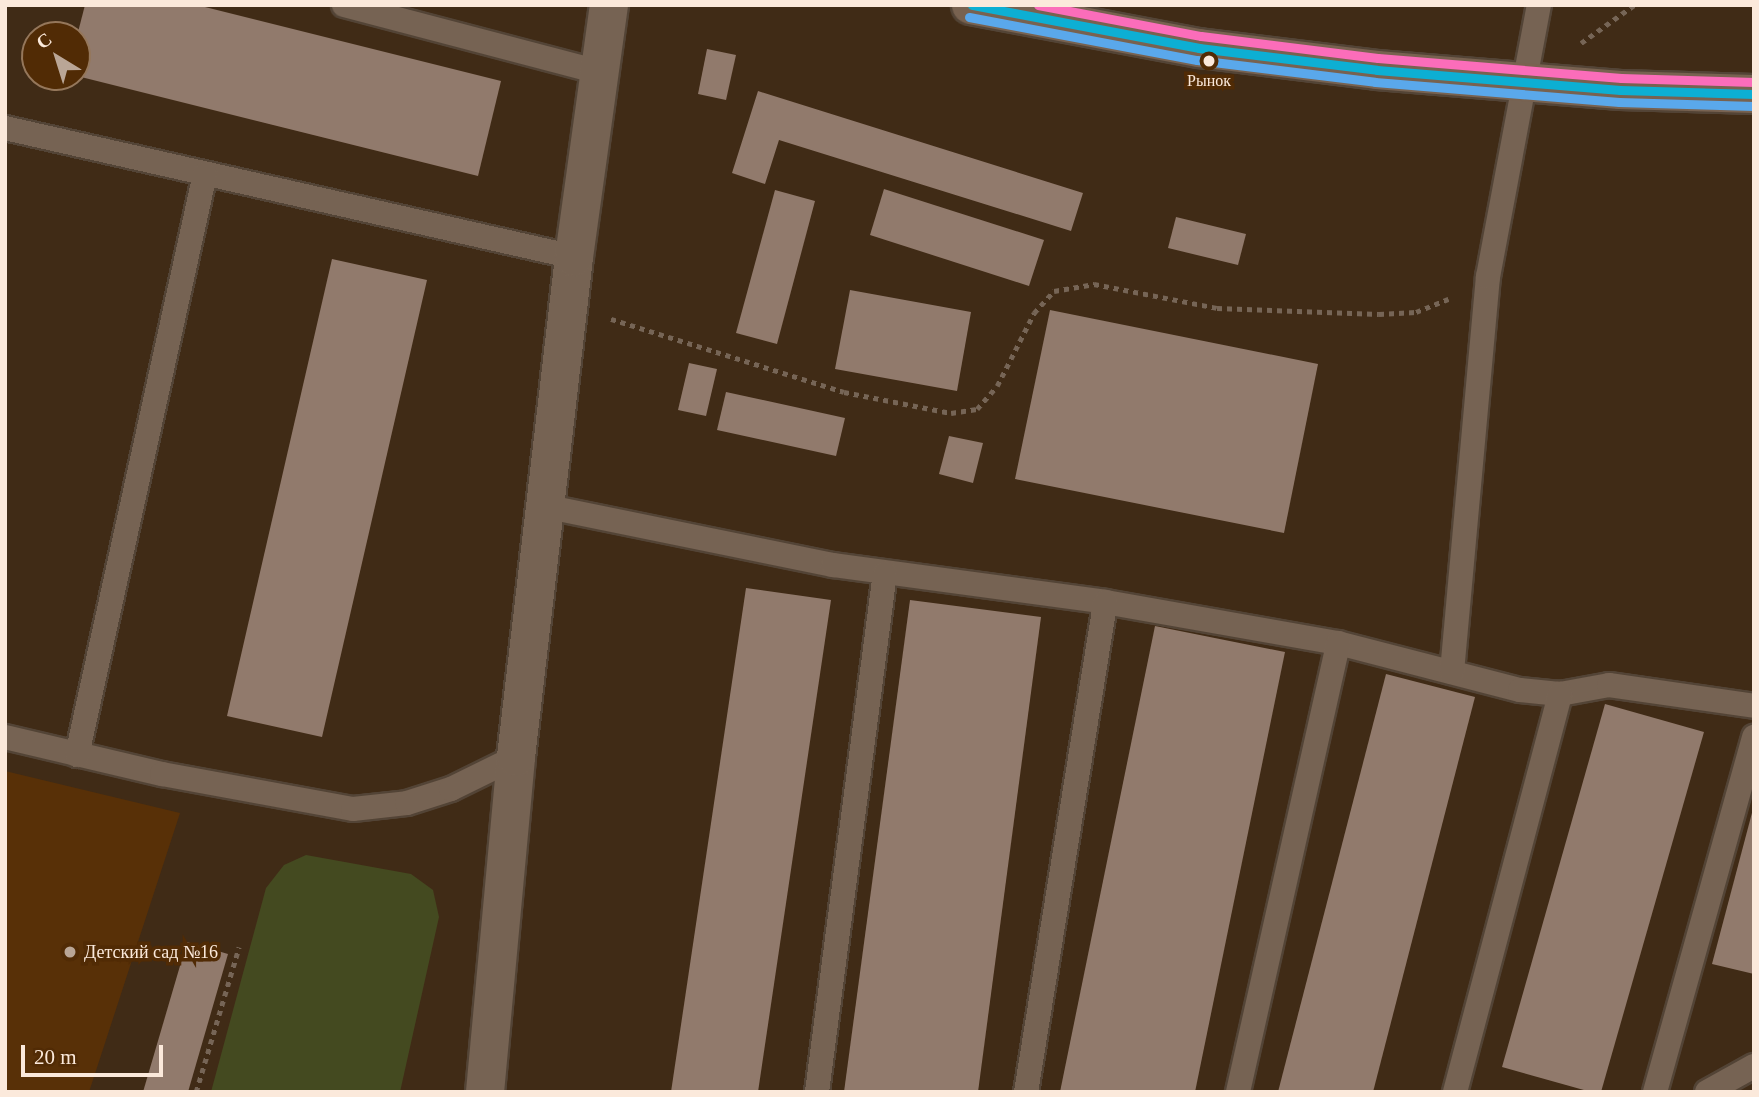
<!DOCTYPE html>
<html>
<head>
<meta charset="utf-8">
<style>
	body { margin:0 }
	#map { position:relative; width:1759px; height:1097px; overflow:hidden; background:#402b16; font-family:Georgia,serif }
	div>[style] { position:absolute }
	.built>* { inset:0; background:#583007 }
	.green>* { inset:0; background:#444a20 }
	.building>* { inset:0; background:#917a6c }
	.path>* { height:4.5px; margin-top:-2.25px; transform-origin:0; background:repeating-linear-gradient(90deg,#766556 0 5px,transparent 0 10px) }
	.roads { filter:drop-shadow(2px 0 #534436) drop-shadow(-2px 0 #534436) drop-shadow(0 2px #534436) drop-shadow(0 -2px #534436) }
	.lane>* { height:24px; margin:-12px; padding:0 12px; transform-origin:12px; border-radius:12px; background:#766353 }
	.street>* { height:38px; margin:-19px; padding:0 19px; transform-origin:19px; border-radius:19px; background:#766353 }
	.primary>* { height:38px; margin:-19px; padding:0 19px; transform-origin:19px; border-radius:19px; background:#786250 }
	.bus-1>* { height:9px; margin:-4.5px; padding:0 4.5px; transform-origin:4.5px; border-radius:4.5px; background:#0dafd3 }
	.bus-2>* { height:9px; margin:-4.5px; padding:0 4.5px; transform-origin:4.5px; border-radius:4.5px; background:#5aa8eb }
	.bus-3>* { height:9px; margin:-4.5px; padding:0 4.5px; transform-origin:4.5px; border-radius:4.5px; background:#fb6dba }
	.dots>* { width:19px; height:19px; translate:-50% -50%; box-sizing:border-box; border:4px solid #512b05; border-radius:50% }
	span { translate:-50% -50%; white-space:nowrap; text-align:center; line-height:1.15; -webkit-text-stroke:7px #512b05; paint-order:stroke }
	.bus-label { font-size:16px; color:#fbe9db }
	.poi-label { font-size:18px; color:#fbe9db }
	.left { translate:0 -50%; text-align:left }
	.frame { position:absolute; inset:0; border:7px solid #fbe9db; pointer-events:none }
	.north { position:absolute; left:21px; top:21px; width:70px; height:70px; box-sizing:border-box; background:#512b05; border:2px solid #95775b; border-radius:50%; rotate:322deg; font-size:19px; font-weight:700; line-height:28px; text-align:center; color:#fbe9db }
	.north::after { content:''; display:block; margin:auto; width:24px; height:32px; background:#baa696; clip-path:polygon(50% 0,100% 100%,50% 72%,0 100%) }
	.scale { position:absolute; left:21px; top:1045px; width:142px; height:32px; box-sizing:border-box; border:4px solid #fbe9db; border-top:0; padding-left:9px; font-size:21px; line-height:24px; white-space:nowrap; color:#fbe9db; -webkit-text-stroke:5px #512b05; paint-order:stroke }
</style>
</head>
<body>
<div id="map">
	<div class="built">
		<div style="clip-path:polygon(5px 771px,180px 813px,89px 1092px,5px 1092px)"></div>
	</div>
	<div class="green">
		<div style="clip-path:polygon(306px 855px,411px 874px,433px 890px,439px 917px,400px 1092px,211px 1092px,266px 888px,284px 865px)"></div>
	</div>
	<div class="building">
		<div style="clip-path:polygon(85px 5px,197px 5px,501px 81px,478px 176px,77px 76px,77px 36px)"></div>
		<div style="clip-path:polygon(707px 49px,736px 55px,726px 100px,698px 94px)"></div>
		<div style="clip-path:polygon(758px 91px,1083px 193px,1071px 231px,779px 140px,765px 184px,732px 173px)"></div>
		<div style="clip-path:polygon(884px 189px,1044px 240px,1029px 286px,870px 235px)"></div>
		<div style="clip-path:polygon(775px 190px,815px 201px,777px 344px,736px 333px)"></div>
		<div style="clip-path:polygon(1176px 217px,1246px 234px,1238px 265px,1168px 248px)"></div>
		<div style="clip-path:polygon(332px 259px,427px 280px,322px 737px,227px 716px)"></div>
		<div style="clip-path:polygon(850px 290px,971px 312px,957px 391px,835px 369px)"></div>
		<div style="clip-path:polygon(1050px 310px,1318px 364px,1284px 533px,1015px 479px)"></div>
		<div style="clip-path:polygon(689px 363px,717px 369px,706px 416px,678px 410px)"></div>
		<div style="clip-path:polygon(726px 392px,845px 418px,836px 456px,717px 430px)"></div>
		<div style="clip-path:polygon(949px 436px,983px 443px,973px 483px,939px 474px)"></div>
		<div style="clip-path:polygon(746px 588px,831px 600px,758px 1092px,671px 1092px)"></div>
		<div style="clip-path:polygon(910px 600px,1041px 617px,978px 1092px,844px 1092px)"></div>
		<div style="clip-path:polygon(1155px 626px,1285px 652px,1195px 1092px,1060px 1092px)"></div>
		<div style="clip-path:polygon(1386px 674px,1475px 697px,1373px 1092px,1278px 1092px)"></div>
		<div style="clip-path:polygon(1605px 704px,1704px 732px,1601px 1092px,1591px 1092px,1502px 1067px)"></div>
		<div style="clip-path:polygon(1753px 809px,1754px 809px,1754px 974px,1712px 964px)"></div>
		<div style="clip-path:polygon(187px 942px,228px 954px,188px 1092px,143px 1092px)"></div>
	</div>
	<div class="path">
		<div style="left:1581px;top:43px;width:65px;rotate:-35.6deg"></div>
		<div style="left:611px;top:319px;width:244px;rotate:17.4deg"></div>
		<div style="left:844px;top:392px;width:109px;rotate:11.1deg"></div>
		<div style="left:951px;top:413px;width:26px;rotate:-9deg"></div>
		<div style="left:977px;top:409px;width:30px;rotate:-49deg"></div>
		<div style="left:997px;top:386px;width:82px;rotate:-63.1deg"></div>
		<div style="left:1034px;top:313px;width:30px;rotate:-48deg"></div>
		<div style="left:1054px;top:291px;width:41px;rotate:-9.9deg"></div>
		<div style="left:1094px;top:284px;width:125px;rotate:11deg"></div>
		<div style="left:1217px;top:308px;width:162px;rotate:2.1deg"></div>
		<div style="left:1379px;top:314px;width:37px;rotate:-3deg"></div>
		<div style="left:1416px;top:312px;width:35px;rotate:-22deg"></div>
		<div style="left:196px;top:1092px;width:151px;rotate:-73.5deg"></div>
	</div>
	<div class="roads">
		<div class="lane">
			<div style="left:344px;top:5px;width:264px;rotate:14.7deg"></div>
			<div style="left:5px;top:128px;width:583px;rotate:12.77deg"></div>
			<div style="left:548px;top:507px;width:291px;rotate:11.5deg"></div>
			<div style="left:833px;top:565px;width:275px;rotate:7.7deg"></div>
			<div style="left:1105px;top:602px;width:237px;rotate:10deg"></div>
			<div style="left:1338px;top:643px;width:188px;rotate:14.5deg"></div>
			<div style="left:1520px;top:690px;width:40px;rotate:5.7deg"></div>
			<div style="left:1560px;top:694px;width:50px;rotate:-10.4deg"></div>
			<div style="left:1609px;top:685px;width:147px;rotate:8.2deg"></div>
			<div style="left:1452px;top:672px;width:397px;rotate:-84.8deg"></div>
			<div style="left:1488px;top:277px;width:277px;rotate:-79.4deg"></div>
			<div style="left:5px;top:737px;width:161px;rotate:13.3deg"></div>
			<div style="left:162px;top:774px;width:194px;rotate:10.4deg"></div>
			<div style="left:353px;top:809px;width:54px;rotate:-6.3deg"></div>
			<div style="left:407px;top:803px;width:46px;rotate:-17.7deg"></div>
			<div style="left:451px;top:789px;width:72px;rotate:-26.2deg"></div>
			<div style="left:77px;top:755px;width:595px;rotate:-77.58deg"></div>
			<div style="left:817px;top:1092px;width:523px;rotate:-82.54deg"></div>
			<div style="left:1026px;top:1092px;width:496px;rotate:-80.8deg"></div>
			<div style="left:1238px;top:1092px;width:460px;rotate:-77.4deg"></div>
			<div style="left:1455px;top:1092px;width:412px;rotate:-75.2deg"></div>
			<div style="left:1655px;top:1092px;width:369px;rotate:-74.4deg"></div>
			<div style="left:1707px;top:1092px;width:54px;rotate:-29deg"></div>
		</div>
		<div class="street">
			<div style="left:485px;top:1092px;width:336px;rotate:-84.7deg"></div>
			<div style="left:516px;top:757px;width:503px;rotate:-83.38deg"></div>
			<div style="left:574px;top:257px;width:254px;rotate:-82.1deg"></div>
		</div>
		<div class="primary">
			<div style="left:971px;top:5px;width:232px;rotate:10.7deg"></div>
			<div style="left:1199px;top:48px;width:179px;rotate:7deg"></div>
			<div style="left:1377px;top:70px;width:244px;rotate:4.7deg"></div>
			<div style="left:1620px;top:90px;width:134px;rotate:1.7deg"></div>
		</div>
	</div>
	<div class="bus-1">
		<div style="left:972px;top:5px;width:231px;rotate:10.7deg"></div>
		<div style="left:1199px;top:48px;width:179px;rotate:7deg"></div>
		<div style="left:1377px;top:70px;width:244px;rotate:4.7deg"></div>
		<div style="left:1620px;top:90px;width:134px;rotate:1.7deg"></div>
	</div>
	<div class="bus-2">
		<div style="left:969px;top:17px;width:232px;rotate:10.7deg"></div>
		<div style="left:1197px;top:60px;width:179px;rotate:7deg"></div>
		<div style="left:1375px;top:82px;width:245px;rotate:4.7deg"></div>
		<div style="left:1619px;top:102px;width:135px;rotate:1.7deg"></div>
	</div>
	<div class="bus-3">
		<div style="left:1038px;top:5px;width:166px;rotate:10.8deg"></div>
		<div style="left:1201px;top:36px;width:178px;rotate:7.1deg"></div>
		<div style="left:1378px;top:58px;width:244px;rotate:4.7deg"></div>
		<div style="left:1621px;top:78px;width:133px;rotate:1.7deg"></div>
	</div>
	<div class="dots">
		<div style="left:1209px;top:61px;background:#fbe9db"></div>
		<div style="left:70px;top:952px;background:#baa696"></div>
	</div>
	<div class="bus-label">
		<span style="left:1209px;top:81px">Рынок</span>
	</div>
	<div class="poi-label">
		<span class="left" style="left:84px;top:952px">Детский сад №16</span>
	</div>
	<div class="frame"></div>
	<div class="north">С</div>
	<div class="scale">20 m</div>
</div>
</body>
</html>
